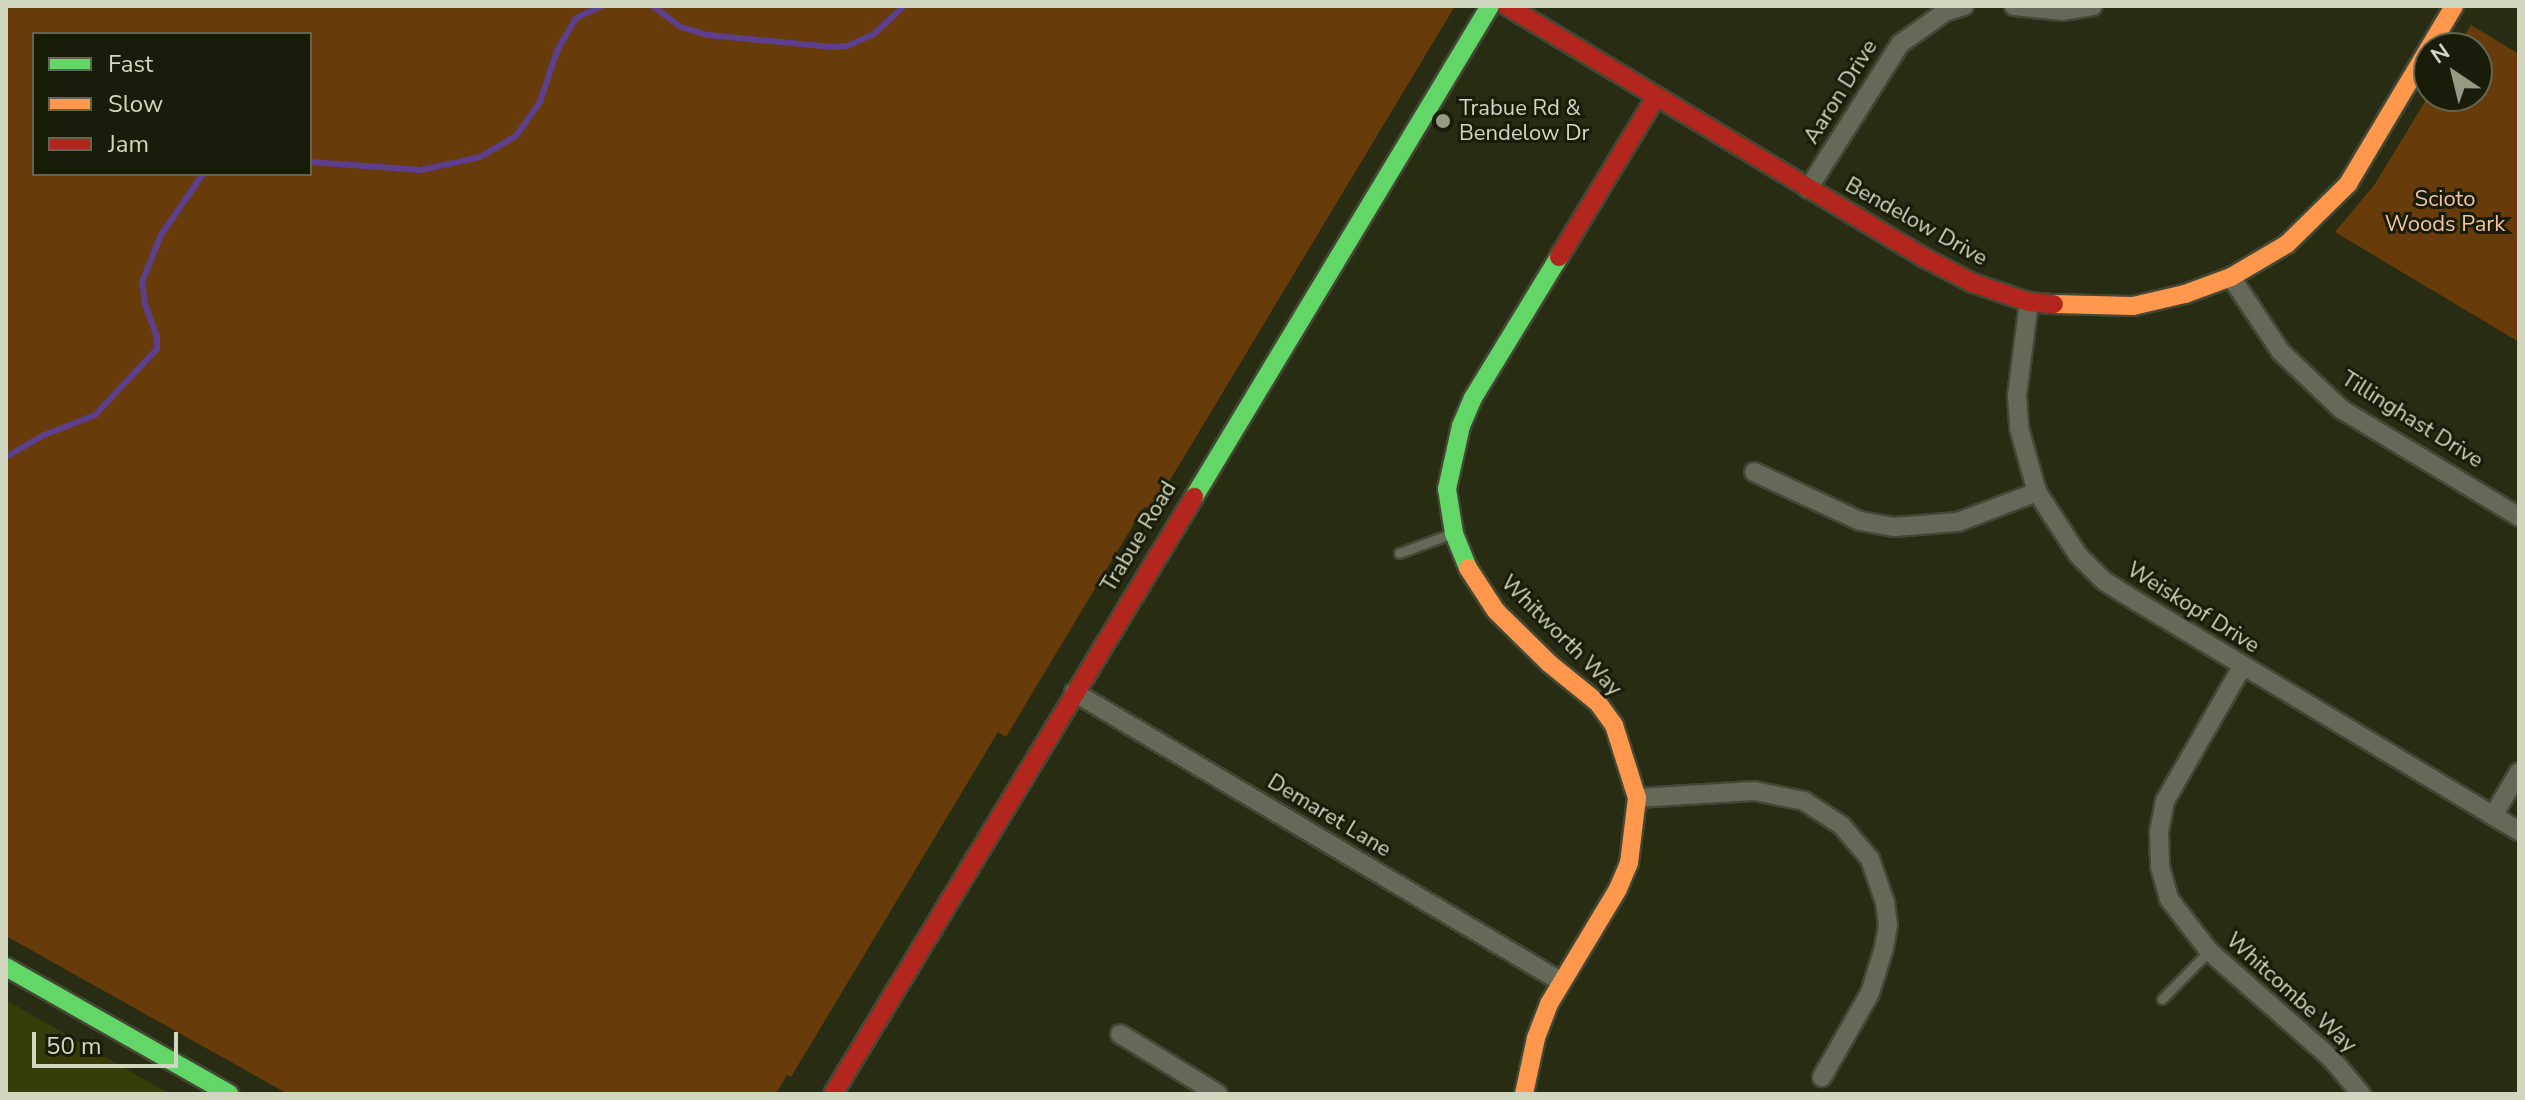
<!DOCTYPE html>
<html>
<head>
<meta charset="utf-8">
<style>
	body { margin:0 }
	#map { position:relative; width:2525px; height:1100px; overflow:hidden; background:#272c12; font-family:"Nunito Sans",sans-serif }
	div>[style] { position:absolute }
	.built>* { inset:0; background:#363d08 }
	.green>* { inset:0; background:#683b0a }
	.stream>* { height:6px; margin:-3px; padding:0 3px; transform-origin:3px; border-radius:3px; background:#5d3f8d }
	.roads { filter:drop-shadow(2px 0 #434734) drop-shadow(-2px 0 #434734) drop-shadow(0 2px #434734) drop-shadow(0 -2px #434734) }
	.lane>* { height:9px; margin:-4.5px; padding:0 4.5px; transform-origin:4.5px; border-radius:4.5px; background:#656957 }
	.street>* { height:18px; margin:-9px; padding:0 9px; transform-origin:9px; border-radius:9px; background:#656957 }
	.fast>* { height:18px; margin:-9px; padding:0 9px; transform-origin:9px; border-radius:9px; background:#63d668 }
	.slow>* { height:18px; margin:-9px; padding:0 9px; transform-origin:9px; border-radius:9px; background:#ff974d }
	.jam>* { height:18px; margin:-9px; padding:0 9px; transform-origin:9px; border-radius:9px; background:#b3261e }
	.dots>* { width:22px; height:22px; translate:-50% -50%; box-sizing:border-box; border:4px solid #181c09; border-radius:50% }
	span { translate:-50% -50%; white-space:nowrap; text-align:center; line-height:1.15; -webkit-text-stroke:6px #181c09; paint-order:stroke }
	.street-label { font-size:22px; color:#d1d6be }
	.poi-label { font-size:22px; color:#d1d6be }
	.left { translate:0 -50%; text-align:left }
	.park-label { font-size:22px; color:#f0c3a2 }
	.frame { position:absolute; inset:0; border:8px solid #d1d6be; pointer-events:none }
	.legend { position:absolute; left:32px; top:32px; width:280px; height:144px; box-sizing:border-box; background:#181c09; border:2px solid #626651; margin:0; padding:10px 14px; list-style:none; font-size:24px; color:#d1d6be }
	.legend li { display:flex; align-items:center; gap:16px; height:40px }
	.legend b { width:40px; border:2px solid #626651 }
	.north { position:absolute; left:2413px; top:32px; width:80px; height:80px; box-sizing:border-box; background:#181c09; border:2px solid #626651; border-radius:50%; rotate:325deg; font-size:22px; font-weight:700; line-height:32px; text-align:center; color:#d1d6be }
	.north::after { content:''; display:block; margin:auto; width:28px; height:36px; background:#969a82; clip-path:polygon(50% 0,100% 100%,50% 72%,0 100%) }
	.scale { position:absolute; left:32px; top:1032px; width:146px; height:36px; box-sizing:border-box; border:4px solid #d1d6be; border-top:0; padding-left:10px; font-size:24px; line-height:28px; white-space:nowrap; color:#d1d6be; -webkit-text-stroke:6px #181c09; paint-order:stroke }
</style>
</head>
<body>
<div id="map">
	<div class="built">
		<div style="clip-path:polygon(6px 1000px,170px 1094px,6px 1094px)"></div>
	</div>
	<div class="green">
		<div style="clip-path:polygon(evenodd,6px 6px,1455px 6px,1152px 510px,1144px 507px,1006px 737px,998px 732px,791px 1077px,787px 1075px,776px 1094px,288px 1094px,6px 936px,6px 6px,34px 34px,310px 34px,310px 174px,34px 174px,34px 34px)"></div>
		<div style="clip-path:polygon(2471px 25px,2519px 54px,2519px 342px,2335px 232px,2375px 184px,2429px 95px,2477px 96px,2477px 48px,2457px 48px)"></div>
	</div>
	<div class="stream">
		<div style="left:653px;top:6px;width:35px;rotate:37deg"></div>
		<div style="left:681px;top:27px;width:28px;rotate:17deg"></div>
		<div style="left:708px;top:35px;width:126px;rotate:5.5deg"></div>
		<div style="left:833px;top:47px;width:14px;rotate:-4deg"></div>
		<div style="left:847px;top:46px;width:30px;rotate:-24deg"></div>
		<div style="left:874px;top:34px;width:41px;rotate:-43deg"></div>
		<div style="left:310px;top:162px;width:111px;rotate:4.1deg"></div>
		<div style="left:421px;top:170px;width:60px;rotate:-12.4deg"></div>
		<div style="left:480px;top:157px;width:42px;rotate:-30.3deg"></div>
		<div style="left:516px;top:136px;width:42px;rotate:-54.8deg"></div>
		<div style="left:540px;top:102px;width:54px;rotate:-71.6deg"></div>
		<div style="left:557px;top:51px;width:38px;rotate:-60deg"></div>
		<div style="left:576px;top:18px;width:29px;rotate:-25deg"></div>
		<div style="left:6px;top:457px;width:44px;rotate:-30.1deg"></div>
		<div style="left:44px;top:435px;width:55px;rotate:-21.4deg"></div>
		<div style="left:95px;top:415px;width:91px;rotate:-46.8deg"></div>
		<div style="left:157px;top:349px;width:12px;rotate:-90deg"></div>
		<div style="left:157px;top:337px;width:35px;rotate:-110deg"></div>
		<div style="left:145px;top:304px;width:22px;rotate:-98deg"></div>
		<div style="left:142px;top:282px;width:51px;rotate:-68deg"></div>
		<div style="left:161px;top:235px;width:74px;rotate:-55.5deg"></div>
	</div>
	<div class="roads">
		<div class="lane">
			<div style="left:1399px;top:553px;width:55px;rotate:-20.1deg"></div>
			<div style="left:2162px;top:999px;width:67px;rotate:-45.6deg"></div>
		</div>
		<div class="street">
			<div style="left:2014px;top:6px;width:48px;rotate:5.9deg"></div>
			<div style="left:2062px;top:11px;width:31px;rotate:-9deg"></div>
			<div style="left:1808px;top:189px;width:172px;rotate:-57.6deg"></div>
			<div style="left:1900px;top:44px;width:55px;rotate:-35.4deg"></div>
			<div style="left:1945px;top:12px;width:20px;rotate:-18deg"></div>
			<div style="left:2231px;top:277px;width:90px;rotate:56.3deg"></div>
			<div style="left:2281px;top:352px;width:83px;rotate:43.5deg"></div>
			<div style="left:2341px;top:409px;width:208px;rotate:31.2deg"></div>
			<div style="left:2029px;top:302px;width:95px;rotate:97.3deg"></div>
			<div style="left:2017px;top:396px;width:32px;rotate:86deg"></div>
			<div style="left:2019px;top:428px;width:66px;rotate:74.3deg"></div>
			<div style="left:2037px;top:492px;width:75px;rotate:56.9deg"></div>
			<div style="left:2078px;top:555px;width:37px;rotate:45deg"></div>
			<div style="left:2104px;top:581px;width:38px;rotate:32deg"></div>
			<div style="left:2136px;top:601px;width:447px;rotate:31deg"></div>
			<div style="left:1754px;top:472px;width:117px;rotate:24.8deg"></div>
			<div style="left:1860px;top:521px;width:35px;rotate:10deg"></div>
			<div style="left:1894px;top:527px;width:64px;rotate:-4.5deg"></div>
			<div style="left:1958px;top:522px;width:85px;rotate:-20.8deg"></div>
			<div style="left:2242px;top:667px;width:155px;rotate:119.9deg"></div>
			<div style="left:2165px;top:801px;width:33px;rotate:101deg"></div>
			<div style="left:2159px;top:833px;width:34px;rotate:88deg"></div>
			<div style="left:2160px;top:867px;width:33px;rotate:74deg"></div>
			<div style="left:2169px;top:899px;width:66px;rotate:52.4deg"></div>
			<div style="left:2209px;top:951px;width:162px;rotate:41.3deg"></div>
			<div style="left:2331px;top:1058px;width:47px;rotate:50.2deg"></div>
			<div style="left:1074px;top:692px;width:565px;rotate:30.74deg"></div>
			<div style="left:1637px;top:798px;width:117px;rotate:-3.4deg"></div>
			<div style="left:1754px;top:791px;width:51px;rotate:11.3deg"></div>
			<div style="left:1804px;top:801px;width:44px;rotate:33deg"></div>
			<div style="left:1841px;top:825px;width:45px;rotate:49.5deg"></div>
			<div style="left:1870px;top:859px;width:46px;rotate:70.8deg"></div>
			<div style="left:1885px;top:902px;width:23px;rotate:83deg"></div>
			<div style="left:1888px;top:925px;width:23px;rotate:100deg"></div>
			<div style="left:1884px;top:948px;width:47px;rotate:107.3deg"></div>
			<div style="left:1870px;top:993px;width:97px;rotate:119.7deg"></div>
			<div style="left:2493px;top:816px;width:51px;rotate:-59.4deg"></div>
			<div style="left:1120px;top:1034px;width:115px;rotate:31.5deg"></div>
		</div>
		<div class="fast">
			<div style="left:1194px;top:497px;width:573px;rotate:-58.92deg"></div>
			<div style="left:1468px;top:568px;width:38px;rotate:-112deg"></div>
			<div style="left:1454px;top:533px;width:45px;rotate:-99deg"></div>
			<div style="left:1447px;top:489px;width:65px;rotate:-77.5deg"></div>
			<div style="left:1461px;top:426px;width:30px;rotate:-67deg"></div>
			<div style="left:1473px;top:398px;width:165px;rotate:-58.6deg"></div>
			<div style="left:6px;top:967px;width:257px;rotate:29.6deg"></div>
		</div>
		<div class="slow">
			<div style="left:2054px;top:304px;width:79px;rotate:1.5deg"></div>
			<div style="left:2133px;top:306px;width:53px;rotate:-13deg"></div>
			<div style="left:2185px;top:294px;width:49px;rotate:-20.3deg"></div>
			<div style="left:2231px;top:277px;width:65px;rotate:-30.5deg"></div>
			<div style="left:2287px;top:244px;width:86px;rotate:-44.5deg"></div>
			<div style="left:2348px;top:184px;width:207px;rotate:-59.2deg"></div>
			<div style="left:1468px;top:568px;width:51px;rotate:56.9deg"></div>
			<div style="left:1496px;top:611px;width:76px;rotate:44.5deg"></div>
			<div style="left:1550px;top:664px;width:62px;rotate:39.1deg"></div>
			<div style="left:1598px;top:703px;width:27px;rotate:54deg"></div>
			<div style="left:1614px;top:725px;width:77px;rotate:72.5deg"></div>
			<div style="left:1637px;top:798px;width:65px;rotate:97deg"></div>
			<div style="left:1629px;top:863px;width:28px;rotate:113deg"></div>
			<div style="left:1618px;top:889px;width:134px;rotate:121deg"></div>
			<div style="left:1549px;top:1004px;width:36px;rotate:111deg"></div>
			<div style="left:1536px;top:1038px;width:57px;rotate:102.1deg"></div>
		</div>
		<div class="jam">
			<div style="left:1507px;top:6px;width:484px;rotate:31.1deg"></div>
			<div style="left:1921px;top:256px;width:59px;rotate:27.4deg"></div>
			<div style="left:1973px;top:283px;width:59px;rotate:18.7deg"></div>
			<div style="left:2029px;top:302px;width:25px;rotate:5deg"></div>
			<div style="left:1559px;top:257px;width:187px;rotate:-58.8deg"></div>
			<div style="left:833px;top:1094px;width:698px;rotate:-58.84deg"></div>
		</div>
	</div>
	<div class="dots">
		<div style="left:1443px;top:121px;background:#969a82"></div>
	</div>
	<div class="street-label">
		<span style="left:1841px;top:92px;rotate:-58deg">Aaron Drive</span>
		<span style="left:1916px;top:222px;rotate:29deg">Bendelow Drive</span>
		<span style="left:2412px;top:420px;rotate:32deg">Tillinghast Drive</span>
		<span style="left:1139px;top:537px;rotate:-59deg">Trabue Road</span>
		<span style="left:2193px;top:608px;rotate:32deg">Weiskopf Drive</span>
		<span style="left:1561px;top:636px;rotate:45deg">Whitworth Way</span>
		<span style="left:1329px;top:816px;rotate:31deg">Demaret Lane</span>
		<span style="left:2291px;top:993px;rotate:42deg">Whitcombe Way</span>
	</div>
	<div class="poi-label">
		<span class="left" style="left:1459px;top:121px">Trabue Rd &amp;<br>Bendelow Dr</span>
	</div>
	<div class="park-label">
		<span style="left:2445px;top:212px">Scioto<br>Woods Park</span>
	</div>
	<div class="frame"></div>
	<ul class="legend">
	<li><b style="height:10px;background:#63d668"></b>Fast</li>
	<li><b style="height:10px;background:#ff974d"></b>Slow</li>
	<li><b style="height:10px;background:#b3261e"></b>Jam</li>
	</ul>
	<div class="north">N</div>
	<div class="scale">50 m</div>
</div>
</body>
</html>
